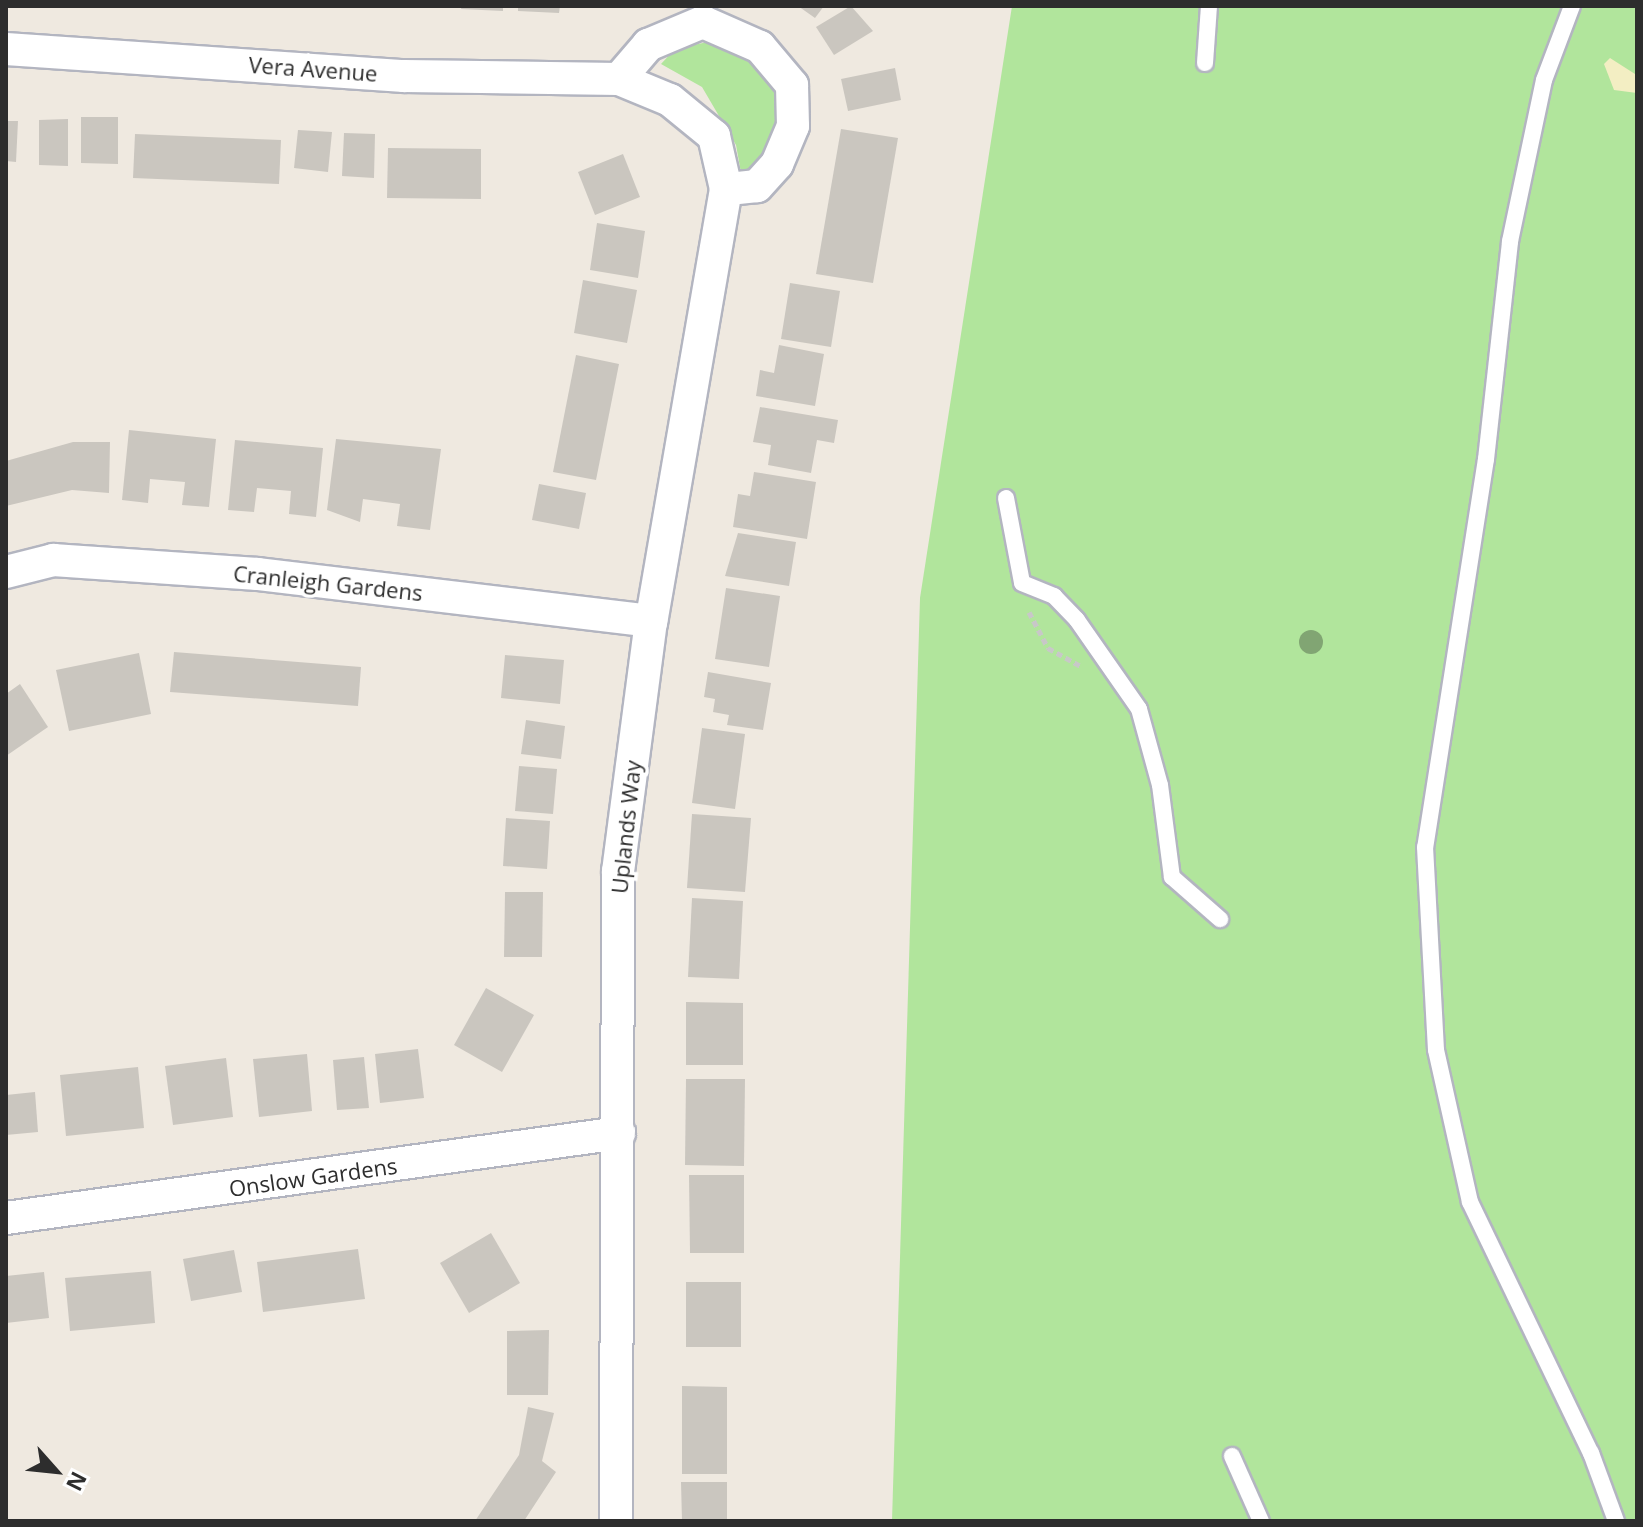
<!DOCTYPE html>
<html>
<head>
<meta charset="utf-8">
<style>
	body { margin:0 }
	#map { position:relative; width:1643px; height:1527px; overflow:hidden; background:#efe9e0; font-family:"Open Sans",sans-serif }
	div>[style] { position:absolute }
	.green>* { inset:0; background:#b1e59c }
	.sand>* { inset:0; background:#f3eec3 }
	.building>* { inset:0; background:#cac6bf }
	.path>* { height:5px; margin-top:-2.5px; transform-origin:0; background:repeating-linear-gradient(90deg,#c8c8c8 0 6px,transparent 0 10px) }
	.roads { filter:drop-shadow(2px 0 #b3b5c0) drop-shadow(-2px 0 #b3b5c0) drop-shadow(0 2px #b3b5c0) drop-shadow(0 -2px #b3b5c0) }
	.service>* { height:16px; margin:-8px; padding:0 8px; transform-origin:8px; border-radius:8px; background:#fff }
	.minor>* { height:32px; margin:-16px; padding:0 16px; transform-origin:16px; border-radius:16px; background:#fff }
	.trees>* { width:24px; height:24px; margin:-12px; border-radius:50%; background:#81a573 }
	span { translate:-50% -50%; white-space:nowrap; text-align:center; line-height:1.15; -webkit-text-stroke:7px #fff; paint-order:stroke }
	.street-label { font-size:22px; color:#2d2d2d }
	.frame { position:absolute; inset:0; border:8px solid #2d2d2d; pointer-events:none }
	.north { position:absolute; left:16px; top:1431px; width:80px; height:80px; -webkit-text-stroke:6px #fff; paint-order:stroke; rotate:117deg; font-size:22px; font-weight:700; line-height:32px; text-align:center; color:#2d2d2d }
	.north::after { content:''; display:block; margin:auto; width:28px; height:36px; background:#2d2d2d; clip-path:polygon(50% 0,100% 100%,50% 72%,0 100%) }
</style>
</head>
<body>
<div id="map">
	<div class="green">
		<div style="clip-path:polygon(1012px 6px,1637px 6px,1637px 1521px,892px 1521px,920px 598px)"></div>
		<div style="clip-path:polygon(712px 41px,748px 53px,778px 86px,782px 108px,769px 162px,742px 178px,736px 145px,702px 87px,661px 64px,675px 49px)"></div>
	</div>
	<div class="sand">
		<div style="clip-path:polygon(1610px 58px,1635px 74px,1637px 93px,1614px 90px,1604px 64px)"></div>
	</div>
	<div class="building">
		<div style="clip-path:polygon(462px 6px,503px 6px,503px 11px,461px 9px)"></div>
		<div style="clip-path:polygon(518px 6px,560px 6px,559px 13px,518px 11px)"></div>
		<div style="clip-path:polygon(798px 6px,824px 6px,815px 18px)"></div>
		<div style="clip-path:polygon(851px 6px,873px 31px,834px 55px,816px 27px)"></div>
		<div style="clip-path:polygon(895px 68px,901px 100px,848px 111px,841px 79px)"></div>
		<div style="clip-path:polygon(81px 117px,118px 117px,118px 164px,81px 163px)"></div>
		<div style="clip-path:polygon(68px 119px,68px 166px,39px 165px,39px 120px)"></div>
		<div style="clip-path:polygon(6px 121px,18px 121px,16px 162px,6px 161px)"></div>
		<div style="clip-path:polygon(841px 129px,898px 138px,873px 283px,816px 274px)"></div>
		<div style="clip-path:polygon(298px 130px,332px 132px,328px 172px,294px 168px)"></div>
		<div style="clip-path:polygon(344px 133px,375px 134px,374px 178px,342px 176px)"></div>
		<div style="clip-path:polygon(135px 134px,281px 140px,279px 184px,133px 178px)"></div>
		<div style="clip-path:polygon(388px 148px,481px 149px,481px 199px,387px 198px)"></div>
		<div style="clip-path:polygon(623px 154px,640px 197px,595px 215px,578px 172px)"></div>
		<div style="clip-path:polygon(597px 223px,645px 231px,638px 278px,590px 270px)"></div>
		<div style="clip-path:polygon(583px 280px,637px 290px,627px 343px,574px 333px)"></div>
		<div style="clip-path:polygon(790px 283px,840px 291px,831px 347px,781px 339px)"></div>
		<div style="clip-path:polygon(779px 345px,824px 354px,815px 406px,756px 396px,760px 370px,774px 373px)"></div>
		<div style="clip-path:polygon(576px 355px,619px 364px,596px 480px,553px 472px)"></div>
		<div style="clip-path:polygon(760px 407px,838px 420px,834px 443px,817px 440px,811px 473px,768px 465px,771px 445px,753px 442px)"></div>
		<div style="clip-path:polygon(129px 430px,216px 439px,209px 507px,182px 505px,185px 482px,150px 479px,148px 503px,122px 500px)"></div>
		<div style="clip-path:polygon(336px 439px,441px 449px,430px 530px,397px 526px,400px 504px,363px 499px,360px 522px,327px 510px)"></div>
		<div style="clip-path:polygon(235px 440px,323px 448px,316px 517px,289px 514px,291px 491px,257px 488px,254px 512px,228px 510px)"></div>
		<div style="clip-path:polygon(73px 442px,110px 442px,109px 493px,72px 490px,6px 506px,6px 461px)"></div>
		<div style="clip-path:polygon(754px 472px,816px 482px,807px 539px,733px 527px,738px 494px,750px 496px)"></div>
		<div style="clip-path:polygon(539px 484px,586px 493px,579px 529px,532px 520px)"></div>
		<div style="clip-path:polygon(738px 533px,796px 542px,789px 586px,725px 576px)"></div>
		<div style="clip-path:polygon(726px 588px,780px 596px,769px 667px,715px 659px)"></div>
		<div style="clip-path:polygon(174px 652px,361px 667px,358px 706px,170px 692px)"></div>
		<div style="clip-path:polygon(139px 653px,151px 714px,69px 731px,56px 670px)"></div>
		<div style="clip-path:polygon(505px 655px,564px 660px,560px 704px,501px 698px)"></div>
		<div style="clip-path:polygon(708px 672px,771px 683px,763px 730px,727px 725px,729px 715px,713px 712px,715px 699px,704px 697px)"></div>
		<div style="clip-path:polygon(20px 684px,48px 727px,6px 756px,6px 694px)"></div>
		<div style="clip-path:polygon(526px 720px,565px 726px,561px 759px,521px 754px)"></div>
		<div style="clip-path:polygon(702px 728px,745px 734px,735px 809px,692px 803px)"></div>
		<div style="clip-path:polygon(519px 766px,557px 769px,553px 814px,515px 811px)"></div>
		<div style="clip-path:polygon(692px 814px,751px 818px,745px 892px,687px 888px)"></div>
		<div style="clip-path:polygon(506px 818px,550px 821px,547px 869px,503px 866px)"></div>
		<div style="clip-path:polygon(505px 892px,543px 892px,542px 957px,504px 957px)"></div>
		<div style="clip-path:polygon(692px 898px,743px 901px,739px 979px,688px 977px)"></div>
		<div style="clip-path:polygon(486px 988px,534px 1015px,502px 1072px,454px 1045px)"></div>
		<div style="clip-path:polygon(686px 1002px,743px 1003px,743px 1065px,686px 1065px)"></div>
		<div style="clip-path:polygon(418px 1049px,424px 1098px,380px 1103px,375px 1054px)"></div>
		<div style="clip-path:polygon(307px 1054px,312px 1111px,259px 1117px,253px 1059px)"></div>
		<div style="clip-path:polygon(364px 1057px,369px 1108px,337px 1110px,333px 1060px)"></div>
		<div style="clip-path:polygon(226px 1058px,233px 1117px,173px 1125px,165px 1066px)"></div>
		<div style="clip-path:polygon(138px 1067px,144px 1128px,66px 1136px,60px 1075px)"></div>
		<div style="clip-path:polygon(686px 1079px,745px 1079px,744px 1166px,685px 1165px)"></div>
		<div style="clip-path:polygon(35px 1092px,38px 1132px,6px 1135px,6px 1095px)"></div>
		<div style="clip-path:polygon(689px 1175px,744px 1175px,744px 1253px,690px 1253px)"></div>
		<div style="clip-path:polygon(491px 1233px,520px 1283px,469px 1313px,440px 1263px)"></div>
		<div style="clip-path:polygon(358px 1249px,365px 1299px,263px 1312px,257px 1262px)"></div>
		<div style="clip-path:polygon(234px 1250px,242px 1292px,191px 1301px,183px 1259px)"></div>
		<div style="clip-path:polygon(151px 1271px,155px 1323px,70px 1331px,65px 1278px)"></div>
		<div style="clip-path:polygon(44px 1272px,49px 1318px,6px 1323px,6px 1276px)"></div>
		<div style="clip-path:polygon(686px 1282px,741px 1282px,741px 1347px,686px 1347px)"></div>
		<div style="clip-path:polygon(549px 1330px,548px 1395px,507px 1395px,507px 1331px)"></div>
		<div style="clip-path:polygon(682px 1386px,727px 1387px,727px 1474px,682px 1474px)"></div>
		<div style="clip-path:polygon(528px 1407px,554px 1413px,542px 1461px,556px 1472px,524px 1521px,475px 1521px,519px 1455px)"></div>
		<div style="clip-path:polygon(681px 1482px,727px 1482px,727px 1521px,682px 1521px)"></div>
	</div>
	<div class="path">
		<div style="left:1029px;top:612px;width:41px;rotate:62.2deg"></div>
		<div style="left:1048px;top:648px;width:37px;rotate:29deg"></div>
	</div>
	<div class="roads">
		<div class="service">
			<div style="left:1572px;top:6px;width:79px;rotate:110.7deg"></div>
			<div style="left:1544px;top:80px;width:166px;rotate:101.9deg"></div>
			<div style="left:1510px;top:242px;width:218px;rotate:96.3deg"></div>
			<div style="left:1486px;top:459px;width:393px;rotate:98.9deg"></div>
			<div style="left:1425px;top:847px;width:203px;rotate:86.9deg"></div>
			<div style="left:1436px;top:1050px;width:156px;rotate:77.4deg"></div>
			<div style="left:1470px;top:1202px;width:279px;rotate:64.3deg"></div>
			<div style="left:1591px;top:1453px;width:72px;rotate:69.8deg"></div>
			<div style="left:1205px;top:63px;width:57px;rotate:-86deg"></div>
			<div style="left:1006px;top:498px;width:86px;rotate:79.3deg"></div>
			<div style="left:1022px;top:583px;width:35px;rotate:22deg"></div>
			<div style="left:1054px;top:596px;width:33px;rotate:46deg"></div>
			<div style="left:1077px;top:620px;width:108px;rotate:55.1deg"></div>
			<div style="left:1139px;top:709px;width:79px;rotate:74.6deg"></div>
			<div style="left:1160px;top:785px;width:93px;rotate:82.6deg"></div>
			<div style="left:1172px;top:877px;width:64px;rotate:41.2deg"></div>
			<div style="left:1232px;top:1456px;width:71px;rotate:66deg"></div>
		</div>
		<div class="minor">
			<div style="left:6px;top:49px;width:399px;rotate:3.9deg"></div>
			<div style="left:404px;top:76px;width:215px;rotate:0.8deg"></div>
			<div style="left:619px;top:79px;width:55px;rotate:22.4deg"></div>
			<div style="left:670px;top:100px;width:57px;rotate:39.3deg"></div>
			<div style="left:714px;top:136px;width:54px;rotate:77.2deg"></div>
			<div style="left:726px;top:189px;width:438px;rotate:99.8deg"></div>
			<div style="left:651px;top:621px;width:252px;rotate:97.5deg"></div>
			<div style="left:618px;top:871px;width:650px;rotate:90.18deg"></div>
			<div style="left:619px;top:79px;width:45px;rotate:-49.5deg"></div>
			<div style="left:648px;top:45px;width:60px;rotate:-22.7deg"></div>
			<div style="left:703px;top:22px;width:62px;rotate:23.7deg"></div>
			<div style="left:760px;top:47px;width:50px;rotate:49.9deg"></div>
			<div style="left:792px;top:85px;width:41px;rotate:88.6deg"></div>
			<div style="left:793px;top:126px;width:41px;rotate:112.8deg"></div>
			<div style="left:777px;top:164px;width:30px;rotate:132deg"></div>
			<div style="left:757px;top:186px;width:31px;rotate:174deg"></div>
			<div style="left:6px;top:572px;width:49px;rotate:-14.3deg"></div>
			<div style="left:53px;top:560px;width:205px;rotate:3.9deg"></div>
			<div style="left:258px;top:574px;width:396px;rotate:6.8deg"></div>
			<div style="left:6px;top:1218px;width:619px;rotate:-7.89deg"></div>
		</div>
	</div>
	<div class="trees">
		<div style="left:1311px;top:642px"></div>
	</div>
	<div class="street-label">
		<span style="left:313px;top:69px;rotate:4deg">Vera Avenue</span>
		<span style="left:328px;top:583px;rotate:6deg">Cranleigh Gardens</span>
		<span style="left:626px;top:827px;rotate:-84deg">Uplands Way</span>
		<span style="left:313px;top:1177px;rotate:-8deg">Onslow Gardens</span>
	</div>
	<div class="frame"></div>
	<div class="north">N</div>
</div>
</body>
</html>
